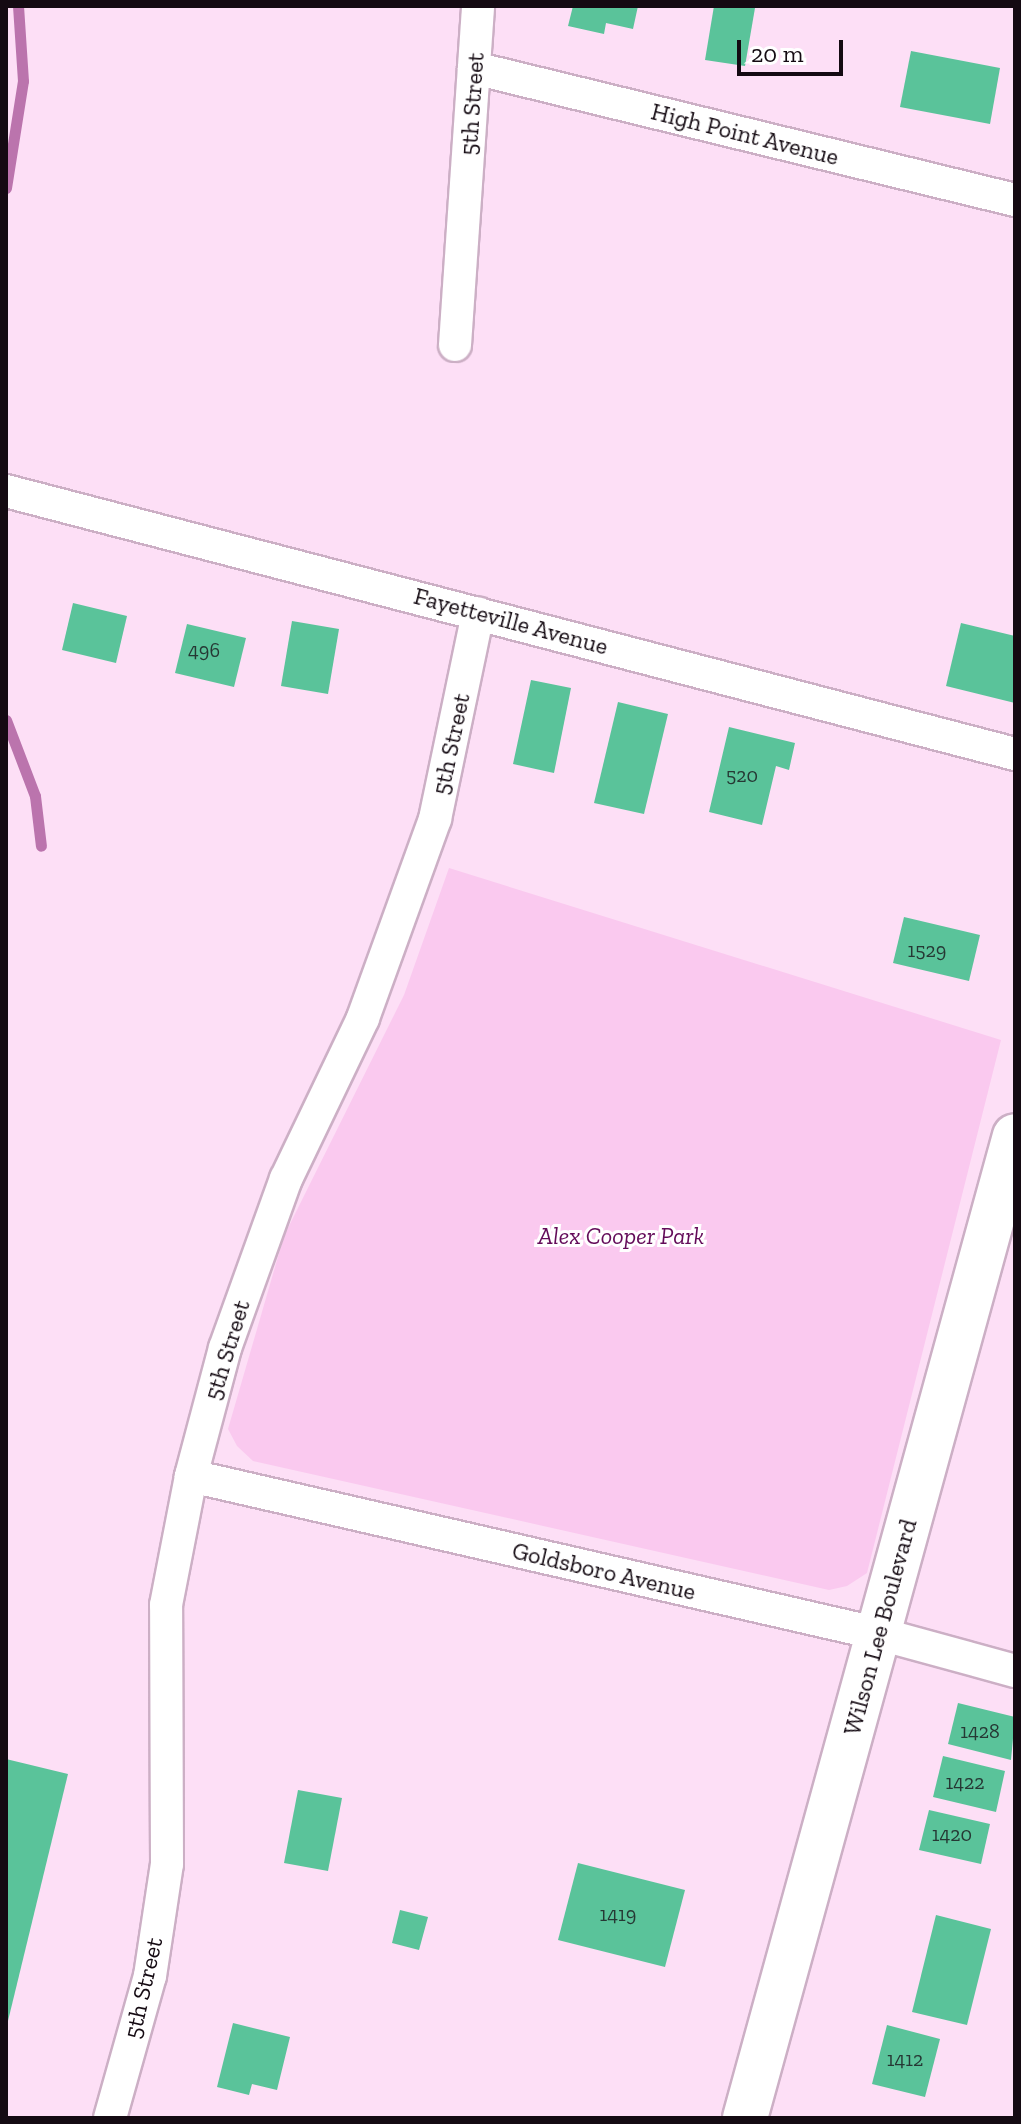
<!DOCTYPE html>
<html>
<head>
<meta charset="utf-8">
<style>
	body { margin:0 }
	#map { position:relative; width:1021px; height:2124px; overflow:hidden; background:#fddff6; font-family:"Zilla Slab",serif }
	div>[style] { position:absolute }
	.green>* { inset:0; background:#fac9ef }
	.stream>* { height:11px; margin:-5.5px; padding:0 5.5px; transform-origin:5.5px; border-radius:5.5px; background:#bb74ad }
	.building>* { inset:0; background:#5ac39a }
	.roads { filter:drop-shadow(2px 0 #ccafc5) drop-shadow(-2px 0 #ccafc5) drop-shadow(0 2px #ccafc5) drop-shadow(0 -2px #ccafc5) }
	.street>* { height:32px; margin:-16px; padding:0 16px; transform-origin:16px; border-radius:16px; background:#fff }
	.secondary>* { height:44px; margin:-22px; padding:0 22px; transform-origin:22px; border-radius:22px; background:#fff }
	span { translate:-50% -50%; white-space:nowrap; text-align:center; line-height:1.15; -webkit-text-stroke:6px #fff; paint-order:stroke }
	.number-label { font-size:20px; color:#263834 }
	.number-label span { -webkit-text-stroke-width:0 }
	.street-label { font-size:24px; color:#140a12 }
	.park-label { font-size:24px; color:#630b59; font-style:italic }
	.frame { position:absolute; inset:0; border:8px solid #140a12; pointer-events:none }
	.scale { position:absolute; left:737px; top:40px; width:106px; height:36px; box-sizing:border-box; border:4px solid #140a12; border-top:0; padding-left:10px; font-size:24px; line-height:28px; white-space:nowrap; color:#140a12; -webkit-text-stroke:6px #fff; paint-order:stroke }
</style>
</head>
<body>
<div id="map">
	<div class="green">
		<div style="clip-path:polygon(449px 868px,1001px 1040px,867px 1573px,847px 1586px,829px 1590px,253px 1461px,237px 1446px,228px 1429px,284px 1236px,404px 995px)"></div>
	</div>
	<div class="stream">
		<div style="left:6px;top:188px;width:108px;rotate:-81deg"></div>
		<div style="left:23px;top:81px;width:75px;rotate:-93.8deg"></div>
		<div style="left:6px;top:720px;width:81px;rotate:69.1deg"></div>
		<div style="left:35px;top:796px;width:50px;rotate:83.2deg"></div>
	</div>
	<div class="building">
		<div style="clip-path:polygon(573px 6px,638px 6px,633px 29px,606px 23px,604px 34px,568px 26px)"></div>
		<div style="clip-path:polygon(714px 6px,755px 8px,745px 66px,705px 60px)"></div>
		<div style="clip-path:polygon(911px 51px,1000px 68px,990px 124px,900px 107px)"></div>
		<div style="clip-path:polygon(73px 603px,127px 616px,116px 663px,62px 650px)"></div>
		<div style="clip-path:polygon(292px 621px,339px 629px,328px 694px,281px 686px)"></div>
		<div style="clip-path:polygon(961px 623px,1015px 636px,1015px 703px,946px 686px)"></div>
		<div style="clip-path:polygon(187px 624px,246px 638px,234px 687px,175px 673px)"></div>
		<div style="clip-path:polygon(531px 680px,571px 688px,554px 773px,513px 764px)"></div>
		<div style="clip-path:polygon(618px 702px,668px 714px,644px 814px,594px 803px)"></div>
		<div style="clip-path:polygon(729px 727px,795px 743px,789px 770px,776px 766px,762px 825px,709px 812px)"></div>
		<div style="clip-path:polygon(904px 917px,980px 935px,969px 981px,893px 963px)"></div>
		<div style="clip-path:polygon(958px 1703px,1015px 1717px,1011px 1760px,948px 1744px)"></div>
		<div style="clip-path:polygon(943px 1756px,1005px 1771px,996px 1812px,933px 1797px)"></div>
		<div style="clip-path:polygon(6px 1759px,68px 1774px,7px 2025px,6px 2025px)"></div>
		<div style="clip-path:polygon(298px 1790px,342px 1798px,328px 1871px,284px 1863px)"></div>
		<div style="clip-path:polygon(929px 1810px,990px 1824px,981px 1864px,919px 1850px)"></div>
		<div style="clip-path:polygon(578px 1863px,685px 1890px,665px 1967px,558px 1940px)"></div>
		<div style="clip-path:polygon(400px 1910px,428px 1917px,419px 1950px,392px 1943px)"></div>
		<div style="clip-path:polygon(936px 1915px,991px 1929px,967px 2025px,912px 2012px)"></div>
		<div style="clip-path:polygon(233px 2023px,290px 2037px,277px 2090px,252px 2084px,249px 2095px,217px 2087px)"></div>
		<div style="clip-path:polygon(887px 2025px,940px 2039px,925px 2097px,872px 2084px)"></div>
	</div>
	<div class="roads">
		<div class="street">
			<div style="left:474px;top:68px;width:557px;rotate:13.71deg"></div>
			<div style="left:455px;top:345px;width:340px;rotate:-86.1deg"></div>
			<div style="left:6px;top:491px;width:1043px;rotate:14.61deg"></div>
			<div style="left:191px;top:1476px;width:707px;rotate:12.92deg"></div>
			<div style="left:880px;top:1634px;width:140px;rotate:15.3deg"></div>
			<div style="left:110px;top:2118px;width:148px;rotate:-74.3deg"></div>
			<div style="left:150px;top:1976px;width:113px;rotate:-81.4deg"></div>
			<div style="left:167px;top:1864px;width:259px;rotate:-90.2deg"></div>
			<div style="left:166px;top:1605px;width:131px;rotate:-79deg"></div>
			<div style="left:191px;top:1476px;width:132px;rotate:-75.1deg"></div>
			<div style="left:225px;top:1348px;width:180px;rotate:-70.2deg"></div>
			<div style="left:286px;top:1179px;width:178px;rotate:-64.4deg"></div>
			<div style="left:363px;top:1018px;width:212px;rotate:-70.1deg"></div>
			<div style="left:435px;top:819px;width:210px;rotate:-78.2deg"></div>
		</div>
		<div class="secondary">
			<div style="left:745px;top:2118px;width:1018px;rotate:-74.63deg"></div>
		</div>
	</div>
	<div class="number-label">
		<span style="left:204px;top:650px">496</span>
		<span style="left:742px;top:775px">520</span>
		<span style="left:927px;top:950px">1529</span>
		<span style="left:980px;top:1731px">1428</span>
		<span style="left:965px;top:1782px">1422</span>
		<span style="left:952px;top:1834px">1420</span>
		<span style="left:618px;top:1914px">1419</span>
		<span style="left:905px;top:2059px">1412</span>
	</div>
	<div class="street-label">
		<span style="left:472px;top:104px;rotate:-86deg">5th Street</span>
		<span style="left:745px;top:134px;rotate:14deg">High Point Avenue</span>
		<span style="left:511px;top:621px;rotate:15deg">Fayetteville Avenue</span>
		<span style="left:451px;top:744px;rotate:-78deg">5th Street</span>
		<span style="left:227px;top:1350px;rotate:-73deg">5th Street</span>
		<span style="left:604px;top:1571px;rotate:13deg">Goldsboro Avenue</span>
		<span style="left:880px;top:1627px;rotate:-75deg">Wilson Lee Boulevard</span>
		<span style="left:143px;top:1988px;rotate:-77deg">5th Street</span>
	</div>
	<div class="park-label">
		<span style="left:621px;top:1236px">Alex Cooper Park</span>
	</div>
	<div class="frame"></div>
	<div class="scale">20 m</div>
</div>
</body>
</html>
